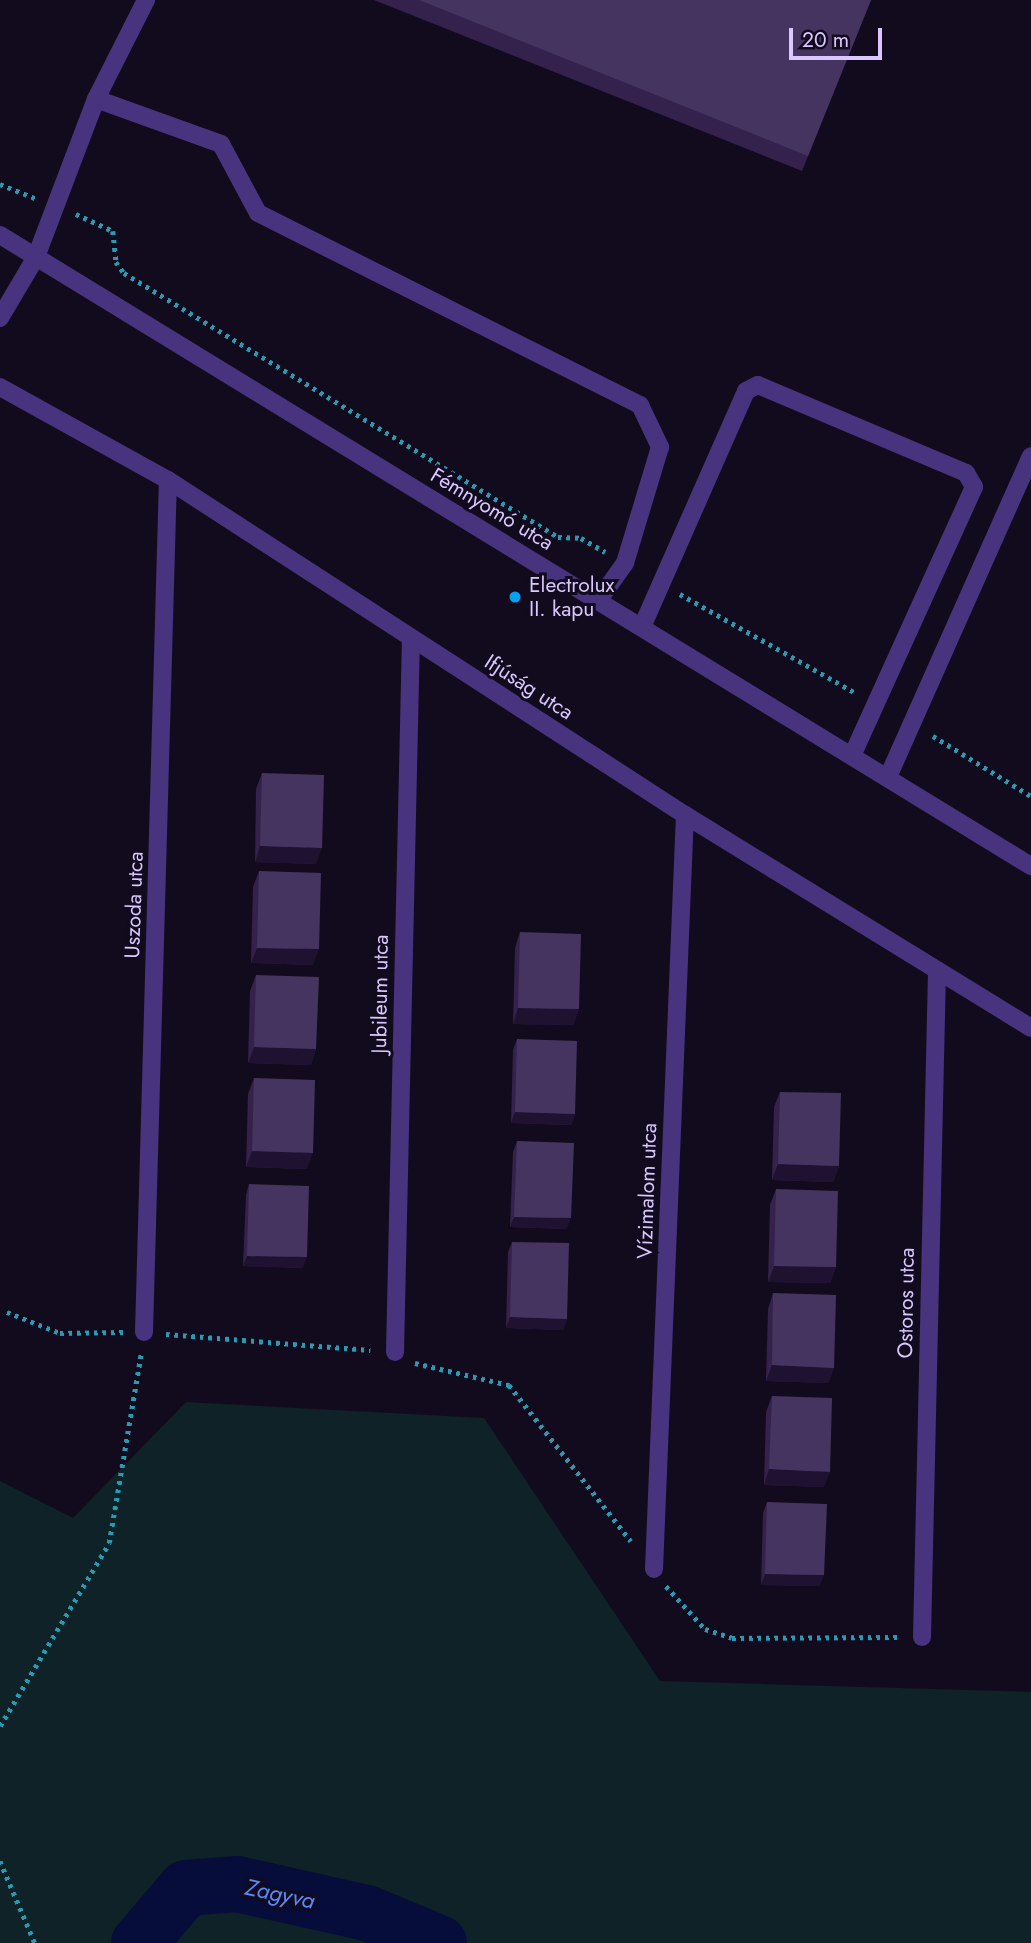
<!DOCTYPE html>
<html>
<head>
<meta charset="utf-8">
<style>
	body { margin:0 }
	#map { position:relative; width:1031px; height:1943px; overflow:hidden; background:#120b1d; font-family:Jost,sans-serif }
	div>[style] { position:absolute }
	.green>* { inset:0; background:#0e2227 }
	.river>* { height:56px; margin:-28px; padding:0 28px; transform-origin:28px; border-radius:28px; background:#070d3a }
	.path>* { height:4.5px; margin-top:-2.25px; transform-origin:0; background:repeating-linear-gradient(90deg,#289ab2 0 3.5px,transparent 0 8.5px) }
	.lane>* { height:18px; margin:-9px; padding:0 9px; transform-origin:9px; border-radius:9px; background:#48337e }
	.street>* { height:18px; margin:-9px; padding:0 9px; transform-origin:9px; border-radius:9px; background:#48337e }
	.wall>* { inset:0; background:#34224c }
	.shaded-wall>* { inset:0; background:#1f1231 }
	.building>* { inset:0; background:#463460 }
	.dots>* { width:19px; height:19px; translate:-50% -50%; box-sizing:border-box; border:4px solid #120b1d; border-radius:50% }
	span { translate:-50% -50%; white-space:nowrap; text-align:center; line-height:1.15; -webkit-text-stroke:6px #120b1d; paint-order:stroke }
	.street-label { font-size:21px; color:#dac7ff }
	.poi-label { font-size:21px; color:#dac7ff }
	.left { translate:0 -50%; text-align:left }
	.water-label { font-size:23px; color:#5589ff; font-style:italic }
	.scale { position:absolute; left:789px; top:28px; width:93px; height:32px; box-sizing:border-box; border:4px solid #dac7ff; border-top:0; padding-left:9px; font-size:21px; line-height:24px; white-space:nowrap; color:#dac7ff; -webkit-text-stroke:5px #120b1d; paint-order:stroke }
</style>
</head>
<body>
<div id="map">
	<div class="green">
		<div style="clip-path:polygon(186px 1402px,484px 1418px,660px 1681px,1031px 1692px,1031px 1943px,0 1943px,0 1481px,73px 1518px)"></div>
	</div>
	<div class="river">
		<div style="left:139px;top:1943px;width:72px;rotate:-49.5deg"></div>
		<div style="left:186px;top:1888px;width:51px;rotate:-4.5deg"></div>
		<div style="left:237px;top:1884px;width:133px;rotate:12.6deg"></div>
		<div style="left:367px;top:1913px;width:78px;rotate:22.6deg"></div>
	</div>
	<div class="path">
		<div style="left:0;top:184px;width:38px;rotate:22deg"></div>
		<div style="left:76px;top:214px;width:41px;rotate:24.7deg"></div>
		<div style="left:113px;top:231px;width:31px;rotate:84deg"></div>
		<div style="left:116px;top:262px;width:14px;rotate:54deg"></div>
		<div style="left:124px;top:273px;width:508px;rotate:31.31deg"></div>
		<div style="left:558px;top:537px;width:23px;rotate:2deg"></div>
		<div style="left:581px;top:538px;width:28px;rotate:30deg"></div>
		<div style="left:680px;top:594px;width:202px;rotate:29.4deg"></div>
		<div style="left:933px;top:736px;width:115px;rotate:31.5deg"></div>
		<div style="left:7px;top:1312px;width:57px;rotate:21.6deg"></div>
		<div style="left:60px;top:1333px;width:63px;rotate:-0.9deg"></div>
		<div style="left:166px;top:1334px;width:205px;rotate:4.5deg"></div>
		<div style="left:415px;top:1363px;width:97px;rotate:13.2deg"></div>
		<div style="left:509px;top:1385px;width:198px;rotate:52deg"></div>
		<div style="left:666px;top:1586px;width:58px;rotate:47.8deg"></div>
		<div style="left:705px;top:1629px;width:28px;rotate:18deg"></div>
		<div style="left:732px;top:1638px;width:168px;rotate:-0.3deg"></div>
		<div style="left:0;top:1726px;width:213px;rotate:-59.2deg"></div>
		<div style="left:109px;top:1543px;width:192px;rotate:-80.4deg"></div>
		<div style="left:0;top:1861px;width:89px;rotate:66.9deg"></div>
	</div>
	<div class="lane">
		<div style="left:96px;top:99px;width:133px;rotate:19.8deg"></div>
		<div style="left:221px;top:144px;width:78px;rotate:61.8deg"></div>
		<div style="left:258px;top:213px;width:428px;rotate:26.7deg"></div>
		<div style="left:640px;top:405px;width:47px;rotate:64.5deg"></div>
		<div style="left:660px;top:447px;width:121px;rotate:106.8deg"></div>
		<div style="left:625px;top:563px;width:47px;rotate:125.4deg"></div>
		<div style="left:36px;top:257px;width:169px;rotate:-69.2deg"></div>
		<div style="left:96px;top:99px;width:111px;rotate:-63.2deg"></div>
		<div style="left:642px;top:627px;width:258px;rotate:-66.2deg"></div>
		<div style="left:746px;top:391px;width:13px;rotate:-27deg"></div>
		<div style="left:758px;top:385px;width:226px;rotate:22.9deg"></div>
		<div style="left:966px;top:473px;width:16px;rotate:60deg"></div>
		<div style="left:974px;top:487px;width:295px;rotate:114.4deg"></div>
		<div style="left:888px;top:777px;width:351px;rotate:-66deg"></div>
	</div>
	<div class="street">
		<div style="left:0;top:235px;width:1209px;rotate:31.47deg"></div>
		<div style="left:0;top:318px;width:71px;rotate:-59.5deg"></div>
		<div style="left:0;top:387px;width:192px;rotate:29deg"></div>
		<div style="left:168px;top:480px;width:616px;rotate:32.94deg"></div>
		<div style="left:685px;top:815px;width:406px;rotate:31.6deg"></div>
		<div style="left:144px;top:1332px;width:852px;rotate:-88.39deg"></div>
		<div style="left:395px;top:1352px;width:714px;rotate:-88.72deg"></div>
		<div style="left:654px;top:1569px;width:755px;rotate:-87.65deg"></div>
		<div style="left:922px;top:1637px;width:667px;rotate:-88.71deg"></div>
	</div>
	<div class="wall">
		<div style="clip-path:polygon(374px 0,871px 0,802px 171px)"></div>
		<div style="clip-path:polygon(262px 773px,316px 864px,255px 862px,256px 789px)"></div>
		<div style="clip-path:polygon(259px 871px,313px 965px,251px 963px,253px 887px)"></div>
		<div style="clip-path:polygon(520px 932px,579px 1009px,573px 1025px,513px 1024px,515px 948px)"></div>
		<div style="clip-path:polygon(256px 975px,316px 1049px,311px 1065px,248px 1063px,250px 991px)"></div>
		<div style="clip-path:polygon(517px 1039px,575px 1114px,571px 1125px,511px 1123px,513px 1050px)"></div>
		<div style="clip-path:polygon(254px 1078px,307px 1169px,246px 1167px,248px 1094px)"></div>
		<div style="clip-path:polygon(780px 1092px,839px 1166px,833px 1182px,772px 1180px,774px 1107px)"></div>
		<div style="clip-path:polygon(517px 1141px,567px 1229px,510px 1227px,513px 1152px)"></div>
		<div style="clip-path:polygon(249px 1184px,303px 1268px,243px 1266px,246px 1195px)"></div>
		<div style="clip-path:polygon(776px 1189px,836px 1267px,830px 1283px,768px 1282px,770px 1205px)"></div>
		<div style="clip-path:polygon(512px 1242px,567px 1319px,563px 1330px,506px 1328px,508px 1252px)"></div>
		<div style="clip-path:polygon(773px 1293px,834px 1368px,828px 1383px,766px 1381px,768px 1309px)"></div>
		<div style="clip-path:polygon(772px 1396px,824px 1487px,764px 1485px,766px 1412px)"></div>
		<div style="clip-path:polygon(767px 1502px,820px 1586px,761px 1585px,763px 1513px)"></div>
	</div>
	<div class="shaded-wall">
		<div style="clip-path:polygon(260px 846px,322px 848px,316px 864px,255px 862px)"></div>
		<div style="clip-path:polygon(257px 948px,319px 949px,313px 965px,251px 963px)"></div>
		<div style="clip-path:polygon(518px 1008px,579px 1009px,573px 1025px,513px 1024px)"></div>
		<div style="clip-path:polygon(254px 1047px,316px 1049px,311px 1065px,248px 1063px)"></div>
		<div style="clip-path:polygon(515px 1112px,575px 1114px,571px 1125px,511px 1123px)"></div>
		<div style="clip-path:polygon(252px 1151px,313px 1153px,307px 1169px,246px 1167px)"></div>
		<div style="clip-path:polygon(778px 1164px,839px 1166px,833px 1182px,772px 1180px)"></div>
		<div style="clip-path:polygon(514px 1217px,571px 1218px,567px 1229px,510px 1227px)"></div>
		<div style="clip-path:polygon(247px 1256px,307px 1257px,303px 1268px,243px 1266px)"></div>
		<div style="clip-path:polygon(774px 1266px,836px 1267px,830px 1283px,768px 1282px)"></div>
		<div style="clip-path:polygon(510px 1317px,567px 1319px,563px 1330px,506px 1328px)"></div>
		<div style="clip-path:polygon(772px 1365px,834px 1368px,828px 1383px,766px 1381px)"></div>
		<div style="clip-path:polygon(769px 1469px,830px 1472px,824px 1487px,764px 1485px)"></div>
		<div style="clip-path:polygon(765px 1574px,824px 1575px,820px 1586px,761px 1585px)"></div>
	</div>
	<div class="building">
		<div style="clip-path:polygon(419px 0,871px 0,808px 156px)"></div>
		<div style="clip-path:polygon(262px 773px,324px 775px,322px 848px,260px 846px)"></div>
		<div style="clip-path:polygon(259px 871px,321px 873px,319px 949px,257px 948px)"></div>
		<div style="clip-path:polygon(520px 932px,581px 934px,579px 1009px,518px 1008px)"></div>
		<div style="clip-path:polygon(256px 975px,319px 977px,316px 1049px,254px 1047px)"></div>
		<div style="clip-path:polygon(517px 1039px,577px 1041px,575px 1114px,515px 1112px)"></div>
		<div style="clip-path:polygon(254px 1078px,315px 1080px,313px 1153px,252px 1151px)"></div>
		<div style="clip-path:polygon(780px 1092px,841px 1093px,839px 1166px,778px 1164px)"></div>
		<div style="clip-path:polygon(517px 1141px,574px 1143px,571px 1218px,514px 1217px)"></div>
		<div style="clip-path:polygon(249px 1184px,309px 1186px,307px 1257px,247px 1256px)"></div>
		<div style="clip-path:polygon(776px 1189px,838px 1191px,836px 1267px,774px 1266px)"></div>
		<div style="clip-path:polygon(512px 1242px,569px 1243px,567px 1319px,510px 1317px)"></div>
		<div style="clip-path:polygon(773px 1293px,836px 1295px,834px 1368px,772px 1365px)"></div>
		<div style="clip-path:polygon(772px 1396px,832px 1398px,830px 1472px,769px 1469px)"></div>
		<div style="clip-path:polygon(767px 1502px,827px 1504px,824px 1575px,765px 1574px)"></div>
	</div>
	<div class="dots">
		<div style="left:515px;top:597px;background:#00a2f2"></div>
	</div>
	<div class="street-label">
		<span style="left:492px;top:509px;rotate:31deg">Fémnyomó utca</span>
		<span style="left:529px;top:687px;rotate:33deg">Ifjúság utca</span>
		<span style="left:134px;top:905px;rotate:-88deg">Uszoda utca</span>
		<span style="left:380px;top:994px;rotate:-89deg">Jubileum utca</span>
		<span style="left:647px;top:1191px;rotate:-88deg">Vízimalom utca</span>
		<span style="left:906px;top:1303px;rotate:-89deg">Ostoros utca</span>
	</div>
	<div class="poi-label">
		<span class="left" style="left:529px;top:597px">Electrolux<br>II. kapu</span>
	</div>
	<div class="water-label">
		<span style="left:280px;top:1894px;rotate:12deg">Zagyva</span>
	</div>
	<div class="scale">20 m</div>
</div>
</body>
</html>
